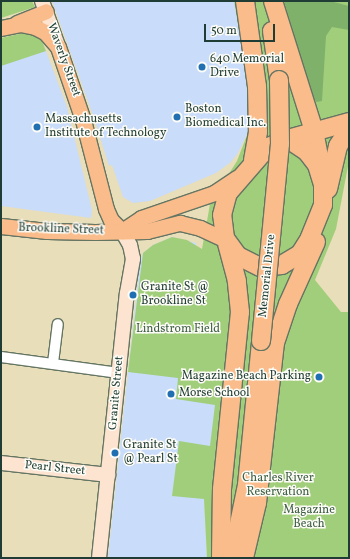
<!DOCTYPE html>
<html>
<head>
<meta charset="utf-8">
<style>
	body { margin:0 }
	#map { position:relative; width:350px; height:559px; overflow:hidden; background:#e8deb9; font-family:Vollkorn,serif }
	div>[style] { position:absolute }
	.built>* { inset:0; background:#c9dcf9 }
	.green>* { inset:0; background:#a1ce7b }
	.forest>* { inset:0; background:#80b16b }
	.roads { filter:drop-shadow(1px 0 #657563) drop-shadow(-1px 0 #657563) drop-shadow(0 1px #657563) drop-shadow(0 -1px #657563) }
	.street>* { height:10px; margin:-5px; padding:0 5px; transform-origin:5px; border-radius:5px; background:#fff }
	.secondary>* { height:14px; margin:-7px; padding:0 7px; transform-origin:7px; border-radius:7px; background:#fde4d0 }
	.primary>* { height:15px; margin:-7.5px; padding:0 7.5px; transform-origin:7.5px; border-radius:7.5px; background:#f9bc8a }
	.highway>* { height:18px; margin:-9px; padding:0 9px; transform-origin:9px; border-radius:9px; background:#f9bc8a }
	.bridges { filter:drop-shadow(1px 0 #657563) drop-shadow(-1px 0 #657563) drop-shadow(0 1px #657563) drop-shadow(0 -1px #657563) }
	.highway-bridge>* { height:18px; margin:-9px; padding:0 9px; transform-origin:9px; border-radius:9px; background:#f9bc8a }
	.dots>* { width:11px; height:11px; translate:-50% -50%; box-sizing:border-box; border:2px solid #fdfcf7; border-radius:50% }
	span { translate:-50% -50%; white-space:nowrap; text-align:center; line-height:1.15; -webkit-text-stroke:3px #fdfcf7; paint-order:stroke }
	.street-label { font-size:12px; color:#1f3d34 }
	.poi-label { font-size:12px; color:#1f3d34 }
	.left { translate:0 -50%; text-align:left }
	.right { translate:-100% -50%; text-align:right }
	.park-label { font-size:12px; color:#406146 }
	.frame { position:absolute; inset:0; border:2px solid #1f3d34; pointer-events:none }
	.scale { position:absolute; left:204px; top:24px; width:71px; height:18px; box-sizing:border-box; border:2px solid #1f3d34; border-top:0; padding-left:5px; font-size:12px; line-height:14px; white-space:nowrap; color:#1f3d34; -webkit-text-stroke:3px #fdfcf7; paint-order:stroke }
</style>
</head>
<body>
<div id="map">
	<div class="built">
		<div style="clip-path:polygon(52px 1px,235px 1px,246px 71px,249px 130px,238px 153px,231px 162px,216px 173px,150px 201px,133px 203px,123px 197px,112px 165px,109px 166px,95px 121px)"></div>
		<div style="clip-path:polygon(1px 39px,39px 41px,46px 51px,67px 107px,92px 210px,91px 218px,1px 206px)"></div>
		<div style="clip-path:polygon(172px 237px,196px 243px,216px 405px,204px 499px,207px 558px,108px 558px,140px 261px,143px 253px,153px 245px)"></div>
	</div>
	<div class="green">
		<div style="clip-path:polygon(1px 1px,32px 1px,35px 7px,1px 18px)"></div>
		<div style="clip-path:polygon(234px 1px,349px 1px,349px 161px,336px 229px,315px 280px,341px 312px,349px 312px,349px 558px,207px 558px,204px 499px,172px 496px,179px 441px,210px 446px,215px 405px,176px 399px,178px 378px,128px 372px,143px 253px,153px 245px,172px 237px,187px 240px,202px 249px,210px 204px,237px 161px,249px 130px,246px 71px)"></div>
		<div style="clip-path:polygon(28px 32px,42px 41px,46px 51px,1px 66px,1px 38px)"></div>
	</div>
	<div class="forest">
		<div style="clip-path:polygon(284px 1px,330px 1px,349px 6px,349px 30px,332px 27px,326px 36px,322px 101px,316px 102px,310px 89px)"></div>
	</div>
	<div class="roads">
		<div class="street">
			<div style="left:1px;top:357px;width:119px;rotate:7.7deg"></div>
			<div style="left:53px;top:363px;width:39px;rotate:-83deg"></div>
		</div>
		<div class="secondary">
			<div style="left:42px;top:1px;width:48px;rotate:70.4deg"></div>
			<div style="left:1px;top:463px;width:108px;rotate:6.4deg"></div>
			<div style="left:99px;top:558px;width:266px;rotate:-84deg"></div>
			<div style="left:127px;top:293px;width:35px;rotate:-80deg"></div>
			<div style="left:133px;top:259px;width:14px;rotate:-102deg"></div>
			<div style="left:130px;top:245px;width:16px;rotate:-120deg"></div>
		</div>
		<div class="primary">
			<div style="left:17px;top:23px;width:31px;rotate:-22deg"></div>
			<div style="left:1px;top:28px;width:19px;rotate:-12deg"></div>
			<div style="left:20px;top:24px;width:15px;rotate:11deg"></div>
			<div style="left:35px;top:27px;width:11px;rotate:27deg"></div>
			<div style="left:45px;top:32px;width:20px;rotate:49deg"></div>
			<div style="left:58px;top:47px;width:77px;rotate:71.1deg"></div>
			<div style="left:83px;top:120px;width:92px;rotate:75.5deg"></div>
			<div style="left:106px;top:209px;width:12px;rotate:66deg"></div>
			<div style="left:111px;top:220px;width:16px;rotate:45deg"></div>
			<div style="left:1px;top:226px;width:46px;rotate:6.2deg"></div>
			<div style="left:47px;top:231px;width:48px;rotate:1.2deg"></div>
			<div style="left:95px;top:232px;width:52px;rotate:-1.1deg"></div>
			<div style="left:147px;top:231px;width:34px;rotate:-14deg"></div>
			<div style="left:180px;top:223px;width:21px;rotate:14deg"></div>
			<div style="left:200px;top:228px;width:29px;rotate:25deg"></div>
			<div style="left:122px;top:231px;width:23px;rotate:-34deg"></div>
			<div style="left:141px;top:218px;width:77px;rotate:-18.9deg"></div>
			<div style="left:214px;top:193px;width:27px;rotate:-34deg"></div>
		</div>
		<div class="highway">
			<div style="left:245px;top:1px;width:86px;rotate:82deg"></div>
			<div style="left:257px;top:86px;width:46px;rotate:88.8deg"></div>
			<div style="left:258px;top:132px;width:29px;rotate:100deg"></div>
			<div style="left:273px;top:1px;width:136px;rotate:72.5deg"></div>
			<div style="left:314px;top:131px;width:38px;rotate:79deg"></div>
			<div style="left:272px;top:31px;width:49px;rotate:81.9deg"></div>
			<div style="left:288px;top:139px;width:23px;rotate:34deg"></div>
			<div style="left:307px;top:152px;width:16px;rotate:52deg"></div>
			<div style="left:317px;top:165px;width:21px;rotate:73deg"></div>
			<div style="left:323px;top:185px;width:20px;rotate:90deg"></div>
			<div style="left:323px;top:205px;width:35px;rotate:112deg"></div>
			<div style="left:310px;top:238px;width:19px;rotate:122deg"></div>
			<div style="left:300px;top:254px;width:21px;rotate:149deg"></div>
			<div style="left:282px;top:265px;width:22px;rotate:175deg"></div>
			<div style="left:260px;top:267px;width:25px;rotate:-153deg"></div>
			<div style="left:238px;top:256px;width:22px;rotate:-126deg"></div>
			<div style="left:225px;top:238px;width:23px;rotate:-97deg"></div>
			<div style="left:222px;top:215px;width:23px;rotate:-75deg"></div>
			<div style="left:228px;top:193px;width:61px;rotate:-49deg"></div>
			<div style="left:268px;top:147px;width:22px;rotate:-22deg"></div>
			<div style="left:288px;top:139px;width:63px;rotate:-15.6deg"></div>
			<div style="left:328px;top:189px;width:44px;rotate:-76.9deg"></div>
			<div style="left:338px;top:146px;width:20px;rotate:-57deg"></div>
			<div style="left:221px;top:558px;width:69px;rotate:-89.2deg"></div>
			<div style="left:222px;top:489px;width:178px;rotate:-84.2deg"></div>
			<div style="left:240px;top:312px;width:31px;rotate:-96deg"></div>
			<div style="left:237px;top:281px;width:38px;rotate:-105deg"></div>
			<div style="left:232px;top:558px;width:75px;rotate:-78.4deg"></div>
			<div style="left:247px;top:485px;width:145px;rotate:-84.4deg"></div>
			<div style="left:244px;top:558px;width:57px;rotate:-76.7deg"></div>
			<div style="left:257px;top:503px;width:161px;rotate:-83.6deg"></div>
			<div style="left:275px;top:343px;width:41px;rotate:-71.6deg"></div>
			<div style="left:288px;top:304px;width:68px;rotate:-65.7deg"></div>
		</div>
	</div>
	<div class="bridges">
		<div class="highway-bridge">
			<div style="left:261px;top:341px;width:198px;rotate:-84.5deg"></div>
			<div style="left:280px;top:144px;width:64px;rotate:-90.9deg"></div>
		</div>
	</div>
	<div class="dots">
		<div style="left:202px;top:67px;background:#1f6fb2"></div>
		<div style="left:177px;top:117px;background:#1f6fb2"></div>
		<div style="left:37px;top:127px;background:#1f6fb2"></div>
		<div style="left:133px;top:295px;background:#1f6fb2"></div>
		<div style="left:319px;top:377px;background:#1f6fb2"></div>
		<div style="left:171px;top:394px;background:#1f6fb2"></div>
		<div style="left:115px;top:453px;background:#1f6fb2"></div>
	</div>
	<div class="street-label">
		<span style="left:63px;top:60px;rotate:70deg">Waverly Street</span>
		<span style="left:61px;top:230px;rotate:2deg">Brookline Street</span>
		<span style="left:268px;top:276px;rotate:-84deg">Memorial Drive</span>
		<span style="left:117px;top:393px;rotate:-85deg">Granite Street</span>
		<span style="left:55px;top:469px;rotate:6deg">Pearl Street</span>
	</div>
	<div class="poi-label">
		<span class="left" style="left:210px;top:67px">640 Memorial<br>Drive</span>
		<span class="left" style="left:185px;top:117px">Boston<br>Biomedical Inc.</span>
		<span class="left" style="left:45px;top:127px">Massachusetts<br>Institute of Technology</span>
		<span class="left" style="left:141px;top:295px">Granite St @<br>Brookline St</span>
		<span class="right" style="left:311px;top:377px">Magazine Beach Parking</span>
		<span class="left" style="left:179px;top:394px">Morse School</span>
		<span class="left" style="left:123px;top:453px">Granite St<br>@ Pearl St</span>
	</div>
	<div class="park-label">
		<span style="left:178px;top:330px">Lindstrom Field</span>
		<span style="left:278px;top:486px">Charles River<br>Reservation</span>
		<span style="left:309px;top:518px">Magazine<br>Beach</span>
	</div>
	<div class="frame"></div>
	<div class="scale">50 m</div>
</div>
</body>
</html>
